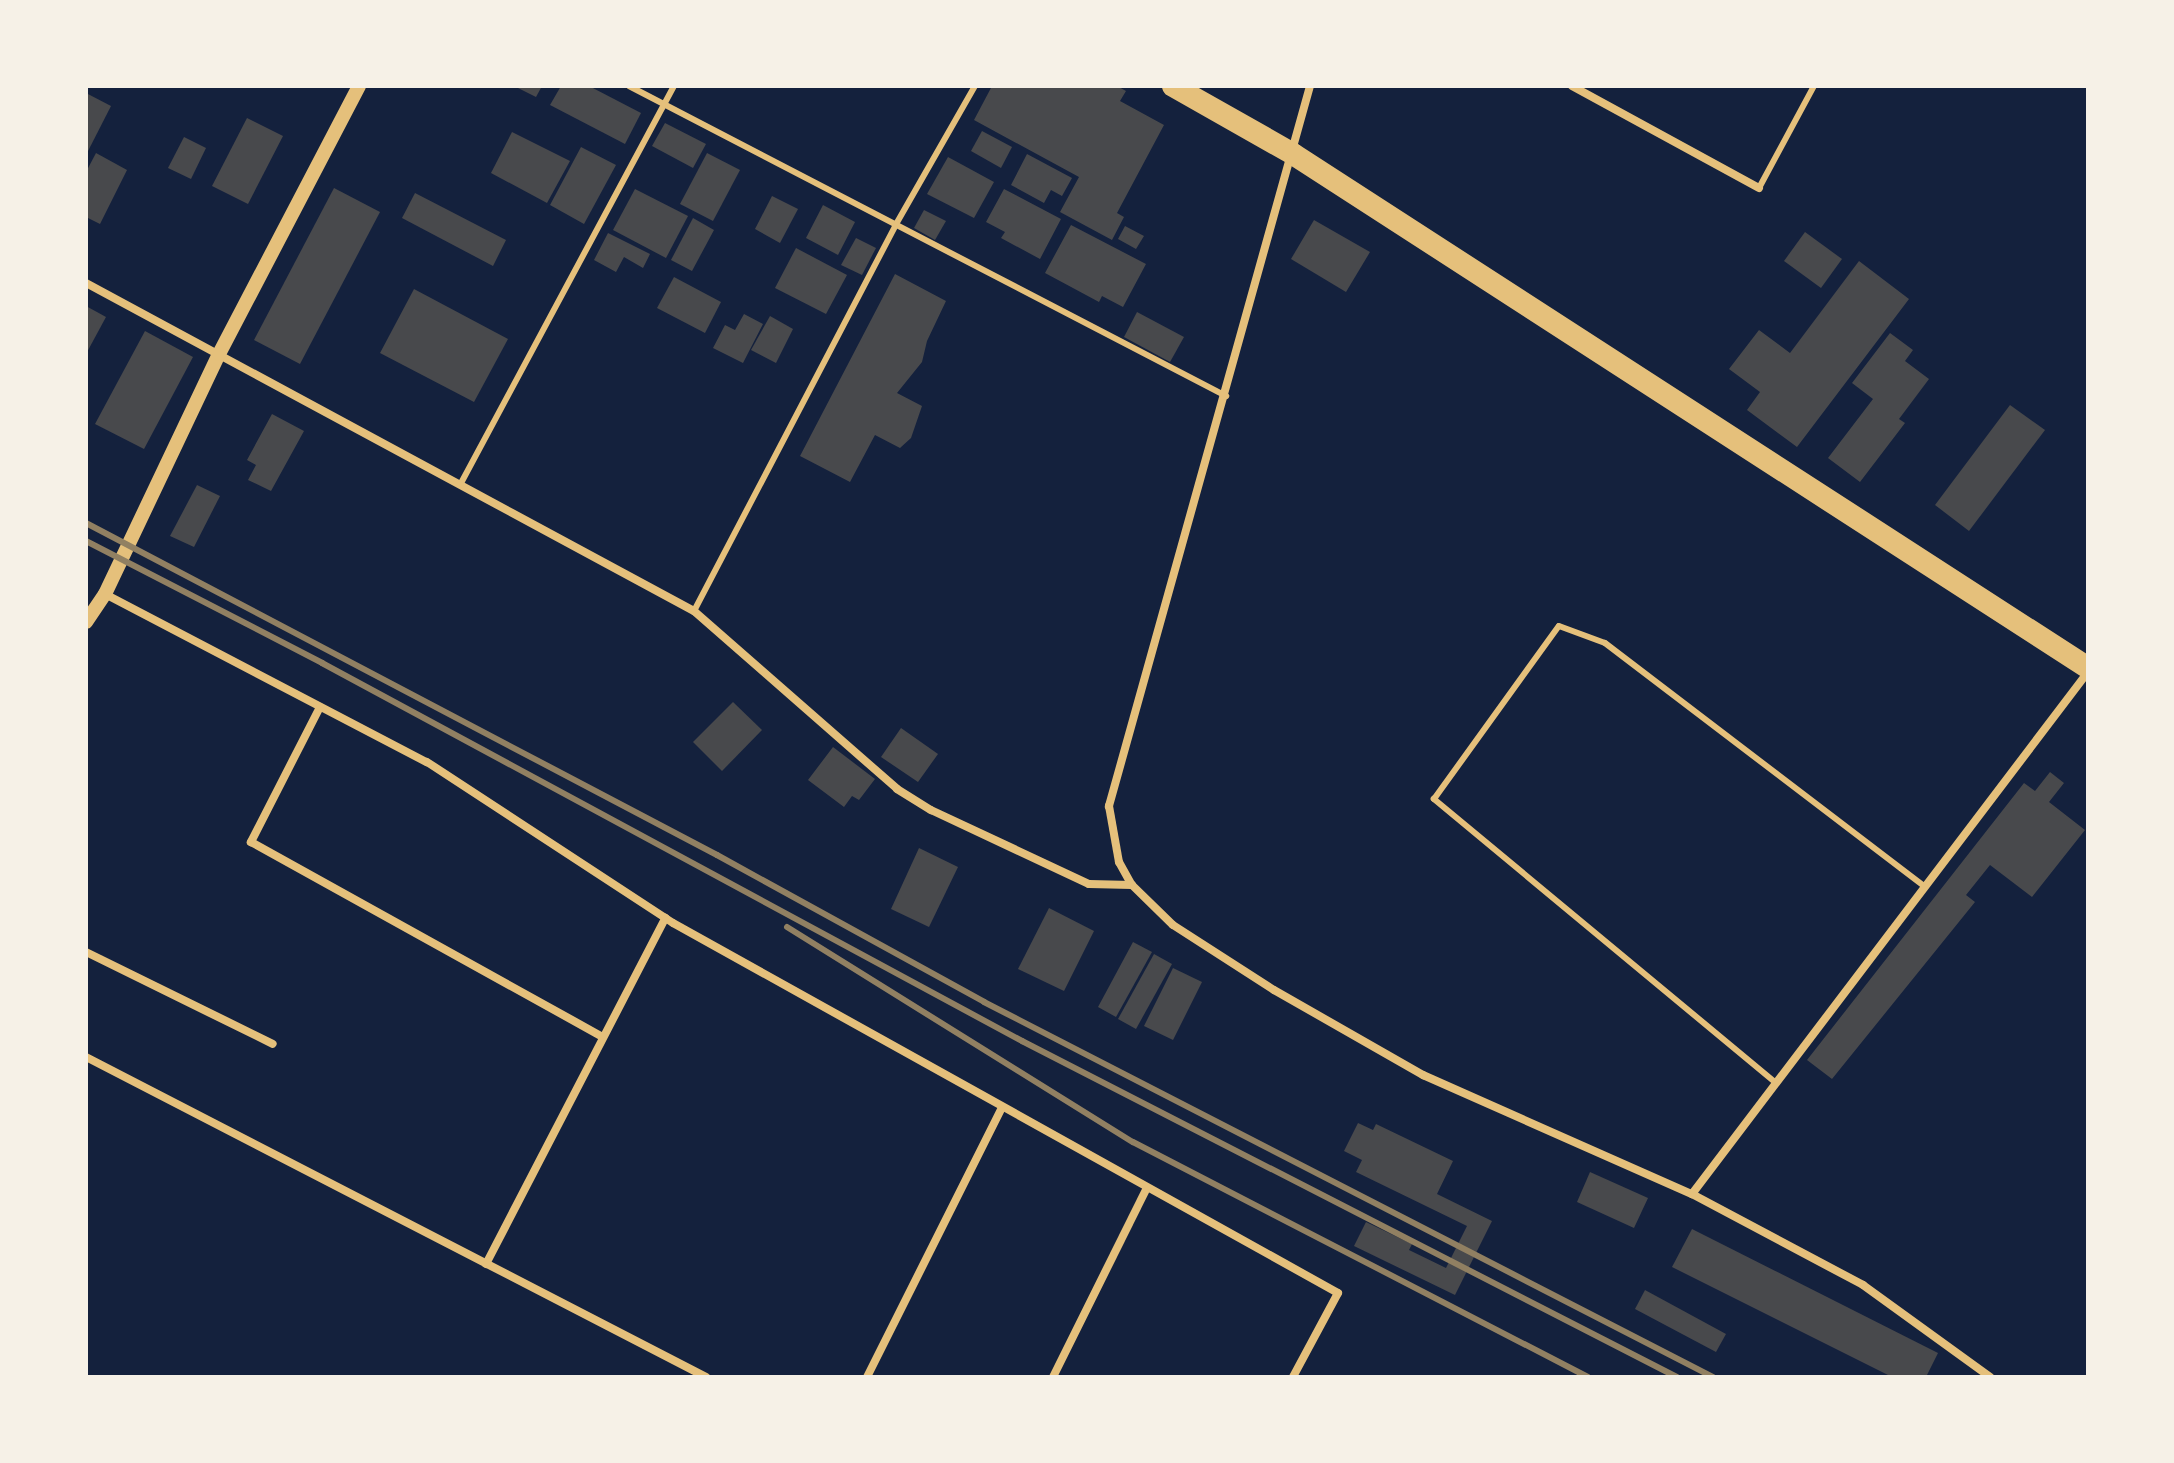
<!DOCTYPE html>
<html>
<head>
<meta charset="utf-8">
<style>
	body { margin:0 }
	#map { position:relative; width:2174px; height:1463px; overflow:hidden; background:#14213d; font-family:Lato,sans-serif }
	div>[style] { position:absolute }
	.building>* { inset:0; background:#48494c }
	.service>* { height:6px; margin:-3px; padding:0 3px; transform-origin:3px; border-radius:3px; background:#e5c07b }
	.minor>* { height:8px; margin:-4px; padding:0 4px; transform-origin:4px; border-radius:4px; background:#e5c07b }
	.tertiary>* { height:14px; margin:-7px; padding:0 7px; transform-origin:7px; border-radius:7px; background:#e5c07b }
	.trunk>* { height:22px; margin:-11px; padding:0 11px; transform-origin:11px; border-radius:11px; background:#e5c07b }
	.rail>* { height:6px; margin:-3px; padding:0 3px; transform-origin:3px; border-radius:3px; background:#918062 }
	span { translate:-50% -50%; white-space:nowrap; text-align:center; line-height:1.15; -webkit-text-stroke:6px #f6f1e7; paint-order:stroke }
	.frame { position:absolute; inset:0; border:88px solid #f6f1e7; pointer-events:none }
</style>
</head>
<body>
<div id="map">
	<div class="building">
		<div style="clip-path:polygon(514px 86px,542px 86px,536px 97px)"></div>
		<div style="clip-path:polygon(561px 86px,589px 86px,641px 113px,625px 144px,550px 105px)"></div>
		<div style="clip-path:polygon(992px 86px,1117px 86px,1126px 91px,1120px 101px,1164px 125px,1117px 213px,1124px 217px,1112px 240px,1060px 212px,1079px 177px,974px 120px)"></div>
		<div style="clip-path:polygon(86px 93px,111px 106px,86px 155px)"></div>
		<div style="clip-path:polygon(247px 118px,283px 136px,248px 204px,212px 186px)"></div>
		<div style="clip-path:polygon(665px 123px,706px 144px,693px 168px,652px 146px)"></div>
		<div style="clip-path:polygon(982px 131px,1012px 147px,1001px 168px,971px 151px)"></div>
		<div style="clip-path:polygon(512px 132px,570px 161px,547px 203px,491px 173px)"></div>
		<div style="clip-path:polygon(184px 137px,206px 148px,191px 179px,168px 168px)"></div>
		<div style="clip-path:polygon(581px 147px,616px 165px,584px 224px,550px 205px)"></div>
		<div style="clip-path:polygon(96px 153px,127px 170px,100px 224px,86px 217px,86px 172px)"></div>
		<div style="clip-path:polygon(707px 153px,740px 170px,713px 221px,680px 204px)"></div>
		<div style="clip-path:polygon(1027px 154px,1072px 178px,1062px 196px,1051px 190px,1044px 203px,1011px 185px)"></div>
		<div style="clip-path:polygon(948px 157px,994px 182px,974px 218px,927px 194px)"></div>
		<div style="clip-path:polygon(334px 188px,380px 212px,300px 364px,254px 340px)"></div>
		<div style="clip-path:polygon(635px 189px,688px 216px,666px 258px,613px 230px)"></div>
		<div style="clip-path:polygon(1004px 189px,1061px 219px,1040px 259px,1001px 238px,1005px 232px,986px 222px)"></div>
		<div style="clip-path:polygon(415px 193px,506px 240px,493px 266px,402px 218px)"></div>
		<div style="clip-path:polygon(772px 196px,798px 209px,780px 243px,755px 229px)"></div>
		<div style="clip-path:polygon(823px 205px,855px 222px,838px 255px,806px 238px)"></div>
		<div style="clip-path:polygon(924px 210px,946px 221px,935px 240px,914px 228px)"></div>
		<div style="clip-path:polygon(693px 218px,714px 230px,692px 271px,671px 260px)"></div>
		<div style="clip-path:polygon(1314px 220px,1370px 252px,1346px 292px,1291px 259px)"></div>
		<div style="clip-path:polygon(1071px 225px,1146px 264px,1123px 307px,1102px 296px,1099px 302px,1045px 273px)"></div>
		<div style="clip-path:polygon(1125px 226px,1144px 236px,1136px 249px,1118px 239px)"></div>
		<div style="clip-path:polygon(1805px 232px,1842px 259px,1821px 288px,1784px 261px)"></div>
		<div style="clip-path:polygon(608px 233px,650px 254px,643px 268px,624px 257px,616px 272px,594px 260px)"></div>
		<div style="clip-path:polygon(856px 238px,876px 248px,862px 275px,841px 265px)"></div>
		<div style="clip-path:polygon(796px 248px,847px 275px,826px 314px,775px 288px)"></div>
		<div style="clip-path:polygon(1859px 261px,1909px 299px,1797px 447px,1747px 410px,1760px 392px,1729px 369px,1759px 330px,1790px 353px)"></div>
		<div style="clip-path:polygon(895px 274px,946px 301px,927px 341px,922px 362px,897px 393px,922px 406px,911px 438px,900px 448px,875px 435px,850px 482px,800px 456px)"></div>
		<div style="clip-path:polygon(674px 277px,721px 302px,705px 333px,657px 308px)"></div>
		<div style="clip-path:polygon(414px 289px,508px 339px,474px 402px,380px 353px)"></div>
		<div style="clip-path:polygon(86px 306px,106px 317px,86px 354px)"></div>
		<div style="clip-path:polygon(1137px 312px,1184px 337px,1170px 362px,1124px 337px)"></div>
		<div style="clip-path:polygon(744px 314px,763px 324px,743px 363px,713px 348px,725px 325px,735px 330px)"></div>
		<div style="clip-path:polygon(770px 316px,793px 329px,776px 363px,751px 350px)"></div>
		<div style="clip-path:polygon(145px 331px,193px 357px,144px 449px,95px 424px)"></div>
		<div style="clip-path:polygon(1890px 333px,1913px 350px,1905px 361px,1929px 379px,1899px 419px,1905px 423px,1860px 482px,1828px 458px,1873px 399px,1852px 383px)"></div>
		<div style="clip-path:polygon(2010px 405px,2045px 430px,1969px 531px,1935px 505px)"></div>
		<div style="clip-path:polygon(272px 414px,304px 431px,271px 491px,248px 480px,256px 465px,247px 460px)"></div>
		<div style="clip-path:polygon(197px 485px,220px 496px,194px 547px,170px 536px)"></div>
		<div style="clip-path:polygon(733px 702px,762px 730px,722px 771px,693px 742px)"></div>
		<div style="clip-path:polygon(901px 728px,938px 754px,918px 782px,881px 757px)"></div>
		<div style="clip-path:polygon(833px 747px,875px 779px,859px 800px,852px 796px,844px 807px,808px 780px)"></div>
		<div style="clip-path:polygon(2050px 772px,2064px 783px,2049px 802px,2085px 830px,2032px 897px,1990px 865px,1966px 895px,1975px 902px,1832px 1079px,1807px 1060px,2024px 783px,2035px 791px)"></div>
		<div style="clip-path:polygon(919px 848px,958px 867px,929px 927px,891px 909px)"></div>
		<div style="clip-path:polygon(1049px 908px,1094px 931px,1064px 991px,1018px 969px)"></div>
		<div style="clip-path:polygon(1133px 942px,1152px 952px,1116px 1017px,1098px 1007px)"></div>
		<div style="clip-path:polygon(1154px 954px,1172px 964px,1136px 1029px,1118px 1019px)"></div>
		<div style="clip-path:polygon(1173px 968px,1202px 982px,1173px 1040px,1144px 1026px)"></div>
		<div style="clip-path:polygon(1358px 1123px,1373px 1130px,1376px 1124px,1453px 1161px,1437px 1194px,1492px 1221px,1455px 1295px,1354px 1246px,1366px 1222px,1412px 1244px,1409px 1250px,1446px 1268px,1467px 1226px,1356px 1172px,1362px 1160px,1344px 1151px)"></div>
		<div style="clip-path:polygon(1590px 1172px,1648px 1198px,1634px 1228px,1577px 1202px)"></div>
		<div style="clip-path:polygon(1692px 1229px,1938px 1353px,1926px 1377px,1892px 1377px,1672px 1267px)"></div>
		<div style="clip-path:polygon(1645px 1290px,1726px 1334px,1716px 1352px,1635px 1309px)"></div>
	</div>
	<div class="service">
		<div style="left:629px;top:86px;width:673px;rotate:27.44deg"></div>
		<div style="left:1759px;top:188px;width:116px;rotate:-61.7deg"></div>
		<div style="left:460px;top:485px;width:453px;rotate:-61.8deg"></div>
		<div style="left:694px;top:611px;width:434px;rotate:-62.4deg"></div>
		<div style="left:895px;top:226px;width:161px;rotate:-60.3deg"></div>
		<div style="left:1776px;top:1083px;width:445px;rotate:-140.3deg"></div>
		<div style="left:1434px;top:799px;width:213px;rotate:-54.2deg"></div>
		<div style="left:1559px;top:626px;width:49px;rotate:20.3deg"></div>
		<div style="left:1605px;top:643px;width:402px;rotate:37.3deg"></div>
	</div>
	<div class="minor">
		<div style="left:1310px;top:86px;width:748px;rotate:105.6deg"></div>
		<div style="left:1109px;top:806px;width:57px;rotate:79.9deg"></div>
		<div style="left:1119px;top:862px;width:26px;rotate:61deg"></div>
		<div style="left:1132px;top:885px;width:57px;rotate:44.3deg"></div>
		<div style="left:1173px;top:925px;width:120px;rotate:32.8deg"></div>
		<div style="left:1274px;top:990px;width:172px;rotate:29.7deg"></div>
		<div style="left:1423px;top:1075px;width:294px;rotate:23.9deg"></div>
		<div style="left:1692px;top:1194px;width:194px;rotate:28deg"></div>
		<div style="left:1863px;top:1285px;width:157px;rotate:35.9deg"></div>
		<div style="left:1572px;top:86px;width:213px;rotate:28.6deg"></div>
		<div style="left:86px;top:283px;width:691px;rotate:28.35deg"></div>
		<div style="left:694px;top:611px;width:270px;rotate:41.2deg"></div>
		<div style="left:897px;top:789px;width:40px;rotate:32deg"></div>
		<div style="left:931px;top:810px;width:174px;rotate:25.1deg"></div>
		<div style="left:1089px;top:884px;width:43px;rotate:1.3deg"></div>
		<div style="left:105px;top:594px;width:363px;rotate:27.6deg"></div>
		<div style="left:427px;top:762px;width:294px;rotate:33.2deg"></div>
		<div style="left:673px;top:923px;width:761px;rotate:29.09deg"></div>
		<div style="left:1338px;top:1293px;width:95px;rotate:118.2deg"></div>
		<div style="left:320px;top:707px;width:152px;rotate:117.1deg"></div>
		<div style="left:251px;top:842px;width:402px;rotate:29deg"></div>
		<div style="left:86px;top:952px;width:208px;rotate:26.2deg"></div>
		<div style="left:86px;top:1057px;width:698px;rotate:27.3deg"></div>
		<div style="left:1692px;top:1194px;width:655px;rotate:-52.82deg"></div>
		<div style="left:486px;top:1264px;width:390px;rotate:-62.6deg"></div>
		<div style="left:867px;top:1377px;width:302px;rotate:-63.4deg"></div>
		<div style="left:1053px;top:1377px;width:211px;rotate:-63.6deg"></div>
	</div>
	<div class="tertiary">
		<div style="left:86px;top:622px;width:34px;rotate:-56deg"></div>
		<div style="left:105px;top:594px;width:266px;rotate:-64.6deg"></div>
		<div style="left:219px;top:354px;width:302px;rotate:-62.4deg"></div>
	</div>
	<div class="trunk">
		<div style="left:1173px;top:86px;width:138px;rotate:29.5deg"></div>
		<div style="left:1293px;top:154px;width:947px;rotate:32.88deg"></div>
	</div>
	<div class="rail">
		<div style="left:86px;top:523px;width:713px;rotate:27.75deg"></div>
		<div style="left:717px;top:855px;width:305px;rotate:28.8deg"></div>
		<div style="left:984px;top:1002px;width:820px;rotate:27.22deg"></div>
		<div style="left:86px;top:541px;width:266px;rotate:27.3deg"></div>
		<div style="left:322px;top:663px;width:796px;rotate:28.37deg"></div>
		<div style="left:1022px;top:1041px;width:736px;rotate:27.16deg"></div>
		<div style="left:787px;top:927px;width:407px;rotate:31.9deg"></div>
		<div style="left:1133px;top:1142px;width:512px;rotate:27.32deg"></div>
	</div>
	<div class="frame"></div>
</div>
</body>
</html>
